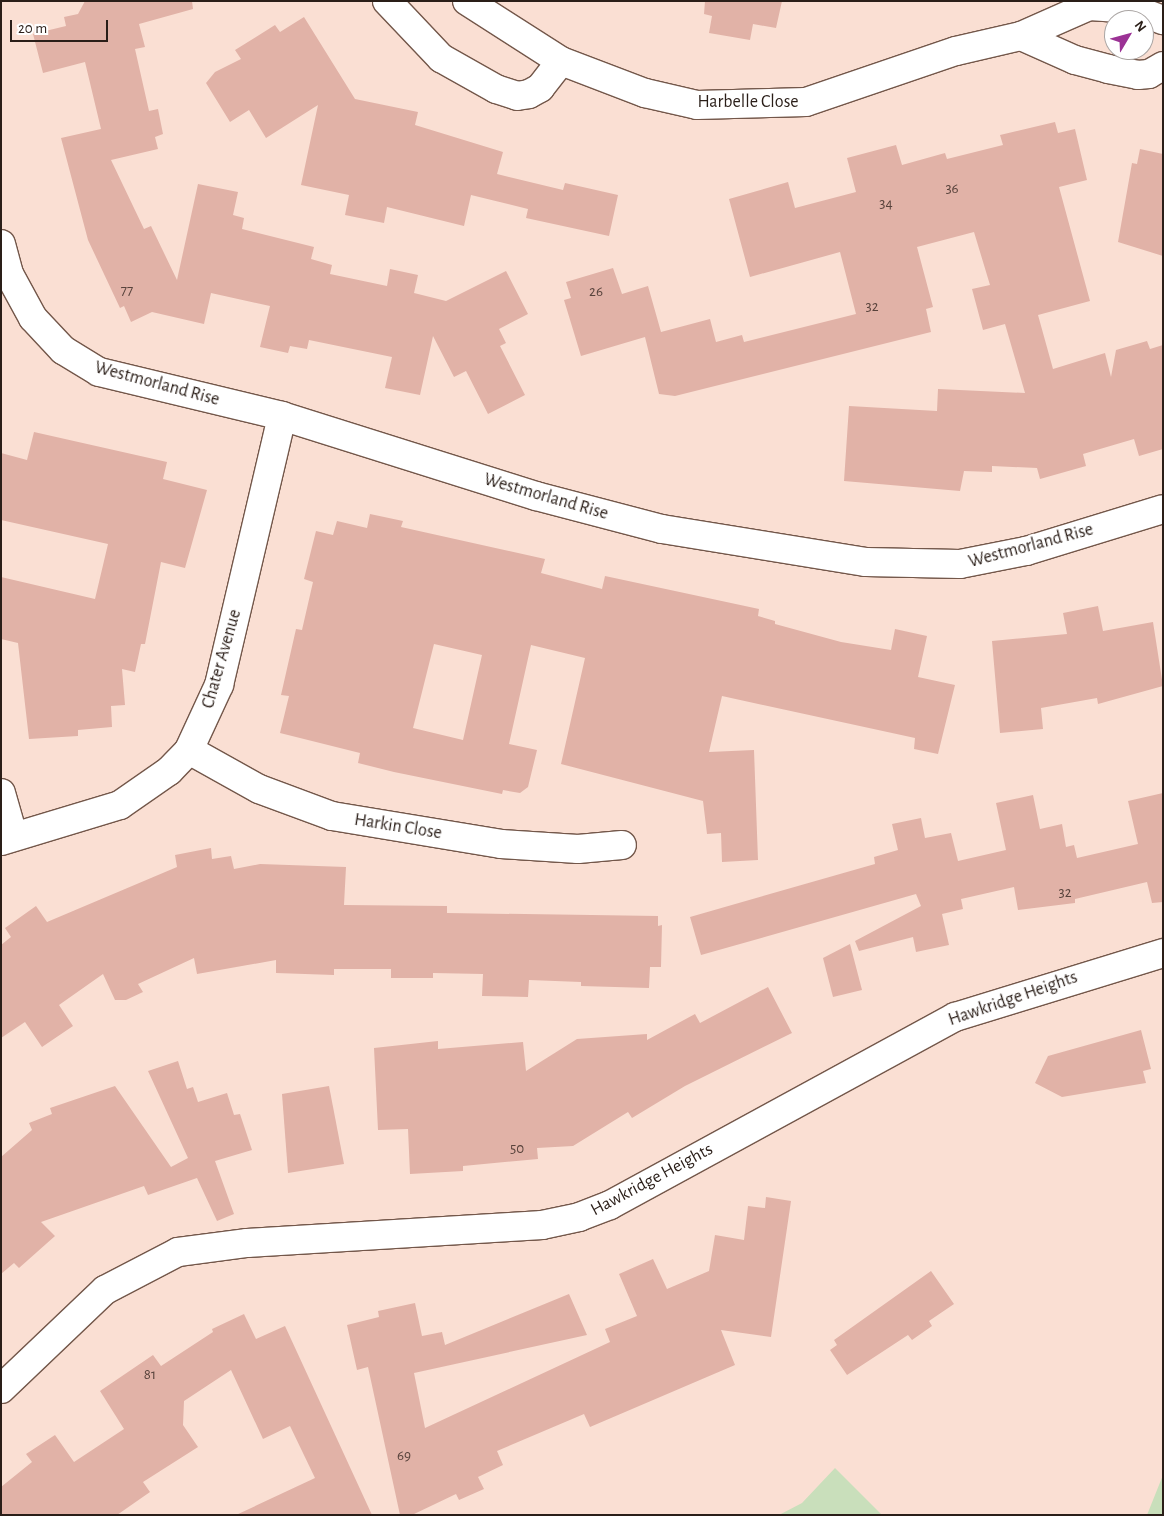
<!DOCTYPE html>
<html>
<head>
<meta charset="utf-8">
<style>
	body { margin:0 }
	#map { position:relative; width:1164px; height:1516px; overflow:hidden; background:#fadfd3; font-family:"Alegreya Sans",sans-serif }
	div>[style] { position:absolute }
	.green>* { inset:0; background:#c9dfbb }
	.building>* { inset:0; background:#e1b2a7 }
	.roads { filter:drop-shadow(1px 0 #73574a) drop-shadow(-1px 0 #73574a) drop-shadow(0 1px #73574a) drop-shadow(0 -1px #73574a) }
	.street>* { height:28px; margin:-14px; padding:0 14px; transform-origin:14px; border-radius:14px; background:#fff }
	span { translate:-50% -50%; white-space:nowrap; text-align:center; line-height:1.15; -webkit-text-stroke:4.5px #fff; paint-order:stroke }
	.number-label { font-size:15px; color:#58433c }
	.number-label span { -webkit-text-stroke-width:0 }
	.street-label { font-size:18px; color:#2a1e18 }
	.frame { position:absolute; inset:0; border:2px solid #2a1e18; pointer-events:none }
	.north { position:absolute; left:1104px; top:10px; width:50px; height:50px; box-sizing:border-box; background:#fff; border:1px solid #aaa5a3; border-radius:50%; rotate:53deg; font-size:14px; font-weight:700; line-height:20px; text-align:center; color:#2a1e18 }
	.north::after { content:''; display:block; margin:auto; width:18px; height:22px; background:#9b3295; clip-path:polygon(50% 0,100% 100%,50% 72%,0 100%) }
	.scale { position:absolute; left:10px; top:20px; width:98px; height:22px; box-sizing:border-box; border:2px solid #2a1e18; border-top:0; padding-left:6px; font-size:15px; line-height:18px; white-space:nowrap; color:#2a1e18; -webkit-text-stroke:4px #fff; paint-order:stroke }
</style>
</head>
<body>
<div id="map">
	<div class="green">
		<div style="clip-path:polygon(835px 1468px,882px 1515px,779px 1515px,802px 1503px)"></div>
		<div style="clip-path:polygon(1163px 1475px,1163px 1515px,1147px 1515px)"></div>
	</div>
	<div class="building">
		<div style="clip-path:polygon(85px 1px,192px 1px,193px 9px,139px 24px,145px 47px,135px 49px,149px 111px,158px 109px,163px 134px,155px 137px,158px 149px,111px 160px,144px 229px,151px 226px,177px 280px,198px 184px,238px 192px,233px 215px,244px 218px,242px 229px,314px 247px,311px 259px,332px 265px,330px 274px,387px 286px,390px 269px,418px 275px,414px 293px,446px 301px,506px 271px,528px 314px,499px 329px,506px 343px,500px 346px,525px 395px,488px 414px,466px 371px,454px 377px,433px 336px,420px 395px,385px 388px,392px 357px,309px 340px,307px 349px,290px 346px,288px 353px,260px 347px,270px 306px,211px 293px,204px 324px,152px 312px,131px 322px,124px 306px,120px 308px,88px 240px,61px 138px,101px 129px,85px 62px,43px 73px,33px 34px,66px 26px,64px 17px,78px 14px)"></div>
		<div style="clip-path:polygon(705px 1px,782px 1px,776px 28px,753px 24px,750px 40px,709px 33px,712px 16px,704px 14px)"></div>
		<div style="clip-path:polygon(304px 17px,355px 99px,418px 112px,415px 125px,503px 152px,497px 174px,563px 190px,565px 183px,618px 195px,609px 236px,526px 218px,528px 209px,471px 195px,464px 226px,387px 207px,384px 223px,345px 215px,349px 195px,301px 185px,318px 105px,266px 138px,249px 110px,230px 122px,206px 83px,215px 72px,241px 59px,235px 50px,275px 25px,280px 32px)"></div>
		<div style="clip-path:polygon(1055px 122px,1058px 133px,1075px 129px,1087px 180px,1059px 187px,1090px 301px,1038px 315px,1053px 369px,1105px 353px,1111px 377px,1116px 350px,1147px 341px,1150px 349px,1163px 345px,1163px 449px,1139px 456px,1134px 439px,1083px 454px,1086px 466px,1040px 479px,1037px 468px,992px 466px,992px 472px,964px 471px,960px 491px,844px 481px,849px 406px,937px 411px,938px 389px,1025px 393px,1005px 324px,983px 330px,972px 289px,990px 285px,974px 232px,917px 247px,933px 307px,926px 309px,931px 332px,675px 396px,659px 394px,645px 337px,581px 356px,564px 300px,571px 298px,566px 282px,613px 268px,622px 294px,648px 286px,661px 332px,710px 319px,716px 342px,742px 335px,744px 342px,856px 314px,840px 252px,750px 277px,729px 199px,788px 182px,795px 208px,856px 192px,847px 158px,896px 145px,902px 165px,945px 153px,947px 159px,1003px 145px,1000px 135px)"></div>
		<div style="clip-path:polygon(1140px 149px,1163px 154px,1163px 256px,1118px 242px,1132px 163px,1137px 164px)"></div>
		<div style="clip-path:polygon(34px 432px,167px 462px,163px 479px,207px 490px,185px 568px,161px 562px,145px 644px,141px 644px,135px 672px,122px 669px,125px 705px,111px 706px,112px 727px,78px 730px,78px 736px,29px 739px,18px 643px,1px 639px,1px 577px,95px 599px,108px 544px,1px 520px,1px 453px,27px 460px)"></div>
		<div style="clip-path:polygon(evenodd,370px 514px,403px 521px,401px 527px,545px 559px,541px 573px,602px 589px,605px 576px,759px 609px,758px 616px,775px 621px,775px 624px,841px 642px,891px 650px,895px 629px,927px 636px,918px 677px,955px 685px,938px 754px,914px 749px,915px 738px,722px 696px,709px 752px,754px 750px,758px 860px,722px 862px,721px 833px,707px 834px,703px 801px,561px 764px,585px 658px,531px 645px,509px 744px,537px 750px,528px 787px,520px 793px,503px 790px,502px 794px,394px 772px,358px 763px,360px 753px,280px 733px,289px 696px,281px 695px,296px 629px,302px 630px,313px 582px,304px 579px,316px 531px,333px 535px,337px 521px,367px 528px,370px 514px,434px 644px,482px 655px,463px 740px,413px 728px,434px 644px)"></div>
		<div style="clip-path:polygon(1098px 606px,1103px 631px,1153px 622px,1163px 686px,1098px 704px,1097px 698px,1041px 708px,1043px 729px,1000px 733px,992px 641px,1067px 634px,1063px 613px)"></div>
		<div style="clip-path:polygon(1163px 793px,1163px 902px,1152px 903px,1147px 882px,1075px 899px,1075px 903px,1018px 910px,1014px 887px,961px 899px,963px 909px,942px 914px,949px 945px,916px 952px,913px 937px,859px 951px,855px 941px,921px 906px,916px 894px,701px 955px,690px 917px,875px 864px,874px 857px,898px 850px,892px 824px,921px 818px,925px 838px,951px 833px,958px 861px,1006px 850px,996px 803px,1033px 795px,1040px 829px,1062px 824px,1066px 847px,1074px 845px,1077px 858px,1138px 844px,1128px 801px)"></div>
		<div style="clip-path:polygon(211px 848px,212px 859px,231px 856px,234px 869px,260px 864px,346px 867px,344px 905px,447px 906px,447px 913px,658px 916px,658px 926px,662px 925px,661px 967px,650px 967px,649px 988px,581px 986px,581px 982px,529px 980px,528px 997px,482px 996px,483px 974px,433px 973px,433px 978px,391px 978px,391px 969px,334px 969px,334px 975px,276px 973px,276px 960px,197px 974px,194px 958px,138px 984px,143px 992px,126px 1000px,115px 1000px,103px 974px,59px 1005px,73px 1026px,42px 1047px,25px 1022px,1px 1038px,1px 945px,11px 937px,5px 928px,36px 906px,47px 922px,177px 867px,175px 855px)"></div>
		<div style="clip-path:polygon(850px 944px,862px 990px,833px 997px,823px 958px)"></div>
		<div style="clip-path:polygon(768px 987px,792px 1033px,685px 1086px,632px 1118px,628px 1112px,573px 1146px,537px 1148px,538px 1159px,463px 1166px,463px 1171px,410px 1174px,408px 1129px,378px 1130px,374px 1048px,438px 1041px,438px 1049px,523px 1042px,526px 1071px,577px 1039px,647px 1034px,647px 1040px,695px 1014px,700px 1023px)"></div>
		<div style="clip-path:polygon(1141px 1030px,1151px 1069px,1143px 1071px,1146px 1083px,1062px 1097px,1035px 1083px,1048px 1056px)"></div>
		<div style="clip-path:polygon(178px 1061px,187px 1089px,193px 1087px,198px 1102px,227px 1093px,234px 1115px,240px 1114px,252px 1150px,215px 1161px,234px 1214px,217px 1221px,197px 1178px,148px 1195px,144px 1186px,41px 1222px,55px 1236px,19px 1268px,14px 1263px,1px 1274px,1px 1157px,32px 1130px,29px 1123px,52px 1114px,50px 1108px,115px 1086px,171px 1167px,188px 1158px,148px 1071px)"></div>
		<div style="clip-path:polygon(329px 1086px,344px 1164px,288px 1173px,282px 1094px)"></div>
		<div style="clip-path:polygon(766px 1197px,791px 1201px,771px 1337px,721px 1330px,735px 1365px,590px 1427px,584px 1414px,497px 1451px,503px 1465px,478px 1477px,484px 1489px,459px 1500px,456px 1494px,412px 1515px,400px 1515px,368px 1367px,357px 1370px,347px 1325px,379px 1317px,378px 1311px,415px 1303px,422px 1336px,442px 1332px,445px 1345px,569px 1294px,587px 1335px,414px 1373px,425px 1428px,610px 1342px,605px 1329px,637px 1316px,619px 1274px,653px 1259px,667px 1289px,709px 1271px,715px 1235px,744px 1240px,748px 1206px,765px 1208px)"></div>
		<div style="clip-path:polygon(931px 1271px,954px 1304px,929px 1321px,932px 1326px,912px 1340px,908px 1335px,847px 1375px,830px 1350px,837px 1345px,834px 1340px)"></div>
		<div style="clip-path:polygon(244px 1314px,256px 1339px,285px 1326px,372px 1515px,236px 1515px,315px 1478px,290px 1426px,263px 1439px,231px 1370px,184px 1401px,183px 1425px,198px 1447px,143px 1482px,150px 1492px,117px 1515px,1px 1515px,1px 1487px,32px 1462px,26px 1454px,55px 1435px,74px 1462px,124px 1429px,100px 1391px,153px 1355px,161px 1366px,213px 1332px,212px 1329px)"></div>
	</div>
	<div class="roads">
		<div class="street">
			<div style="left:387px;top:1px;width:79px;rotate:46.5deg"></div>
			<div style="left:441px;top:58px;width:63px;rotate:29.4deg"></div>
			<div style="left:496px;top:89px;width:22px;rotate:18deg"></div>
			<div style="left:517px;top:96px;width:12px;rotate:-9deg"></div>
			<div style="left:529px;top:94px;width:13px;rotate:-29deg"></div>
			<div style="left:540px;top:88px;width:34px;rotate:-52deg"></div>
			<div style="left:467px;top:1px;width:112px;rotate:32.6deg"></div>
			<div style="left:561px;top:61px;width:90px;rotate:20.9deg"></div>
			<div style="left:645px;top:93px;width:53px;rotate:13deg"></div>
			<div style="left:697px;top:105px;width:109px;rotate:-1.6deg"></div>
			<div style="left:806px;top:102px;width:158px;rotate:-18.8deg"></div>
			<div style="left:956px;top:51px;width:67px;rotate:-13deg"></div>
			<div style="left:1021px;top:36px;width:74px;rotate:-23.8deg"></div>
			<div style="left:1089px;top:6px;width:45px;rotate:3.8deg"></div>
			<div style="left:1134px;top:9px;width:31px;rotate:21deg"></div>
			<div style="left:1021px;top:36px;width:59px;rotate:24deg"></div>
			<div style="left:1075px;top:60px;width:34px;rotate:15deg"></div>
			<div style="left:1108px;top:69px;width:31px;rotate:11deg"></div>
			<div style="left:1138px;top:75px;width:11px;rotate:-5deg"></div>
			<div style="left:1149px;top:74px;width:16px;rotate:-30deg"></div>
			<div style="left:1px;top:244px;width:31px;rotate:75deg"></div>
			<div style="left:9px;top:274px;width:50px;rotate:61.4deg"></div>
			<div style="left:33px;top:318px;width:44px;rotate:46.8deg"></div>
			<div style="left:63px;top:350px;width:42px;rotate:31.4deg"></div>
			<div style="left:99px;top:372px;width:188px;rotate:13.5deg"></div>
			<div style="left:282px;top:416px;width:266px;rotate:17.5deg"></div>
			<div style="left:536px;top:496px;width:130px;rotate:14.7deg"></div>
			<div style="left:662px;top:529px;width:207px;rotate:9.2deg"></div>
			<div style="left:866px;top:562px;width:94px;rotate:1.2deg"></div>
			<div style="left:960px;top:564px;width:67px;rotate:-11.1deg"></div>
			<div style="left:1026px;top:551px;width:143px;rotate:-17deg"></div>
			<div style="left:189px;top:750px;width:80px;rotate:29.1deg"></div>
			<div style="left:259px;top:789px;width:78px;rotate:20.3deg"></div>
			<div style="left:332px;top:816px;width:171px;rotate:9.4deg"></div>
			<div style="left:501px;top:844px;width:77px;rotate:3.7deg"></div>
			<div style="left:578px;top:849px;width:44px;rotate:-5.2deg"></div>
			<div style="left:1px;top:793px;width:44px;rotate:74.1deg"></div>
			<div style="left:1px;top:841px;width:124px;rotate:-16.8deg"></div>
			<div style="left:120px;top:805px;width:60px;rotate:-34.8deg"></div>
			<div style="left:169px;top:771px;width:29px;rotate:-46deg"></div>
			<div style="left:189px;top:750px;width:72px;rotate:-65.2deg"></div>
			<div style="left:219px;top:685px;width:276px;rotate:-76.8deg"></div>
			<div style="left:1px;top:1389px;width:144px;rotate:-43.6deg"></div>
			<div style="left:105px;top:1290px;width:82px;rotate:-27.5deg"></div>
			<div style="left:178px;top:1252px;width:70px;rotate:-7.4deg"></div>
			<div style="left:247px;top:1243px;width:296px;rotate:-3.5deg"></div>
			<div style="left:542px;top:1225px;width:38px;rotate:-12deg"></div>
			<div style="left:579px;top:1217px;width:33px;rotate:-21deg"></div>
			<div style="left:610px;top:1205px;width:393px;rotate:-28.6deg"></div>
			<div style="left:955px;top:1017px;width:218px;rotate:-17.1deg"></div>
		</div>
	</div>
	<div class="number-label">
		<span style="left:952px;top:189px">36</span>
		<span style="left:886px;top:204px">34</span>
		<span style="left:127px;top:291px">77</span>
		<span style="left:596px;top:292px">26</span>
		<span style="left:872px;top:307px">32</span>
		<span style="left:1065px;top:893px">32</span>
		<span style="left:517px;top:1149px">50</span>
		<span style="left:150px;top:1375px">81</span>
		<span style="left:404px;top:1456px">69</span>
	</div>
	<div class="street-label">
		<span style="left:748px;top:102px">Harbelle Close</span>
		<span style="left:157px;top:384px;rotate:15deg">Westmorland Rise</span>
		<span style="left:546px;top:497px;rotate:16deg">Westmorland Rise</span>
		<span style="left:1031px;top:546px;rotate:-15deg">Westmorland Rise</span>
		<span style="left:222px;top:659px;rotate:-74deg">Chater Avenue</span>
		<span style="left:398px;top:827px;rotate:9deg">Harkin Close</span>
		<span style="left:1013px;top:999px;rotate:-19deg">Hawkridge Heights</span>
		<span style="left:652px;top:1180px;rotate:-28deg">Hawkridge Heights</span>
	</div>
	<div class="frame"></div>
	<div class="north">N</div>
	<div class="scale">20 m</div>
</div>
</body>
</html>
